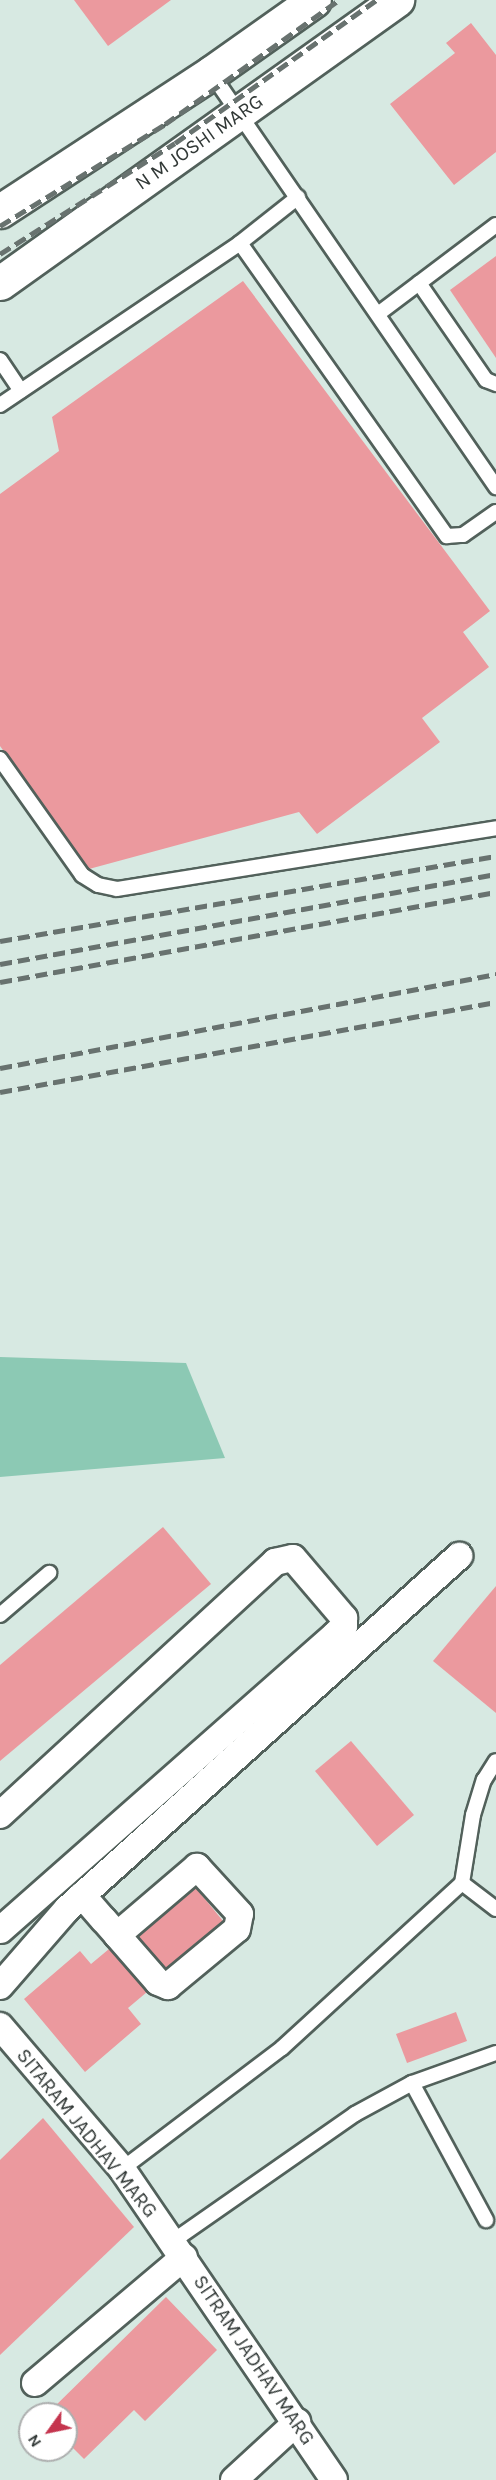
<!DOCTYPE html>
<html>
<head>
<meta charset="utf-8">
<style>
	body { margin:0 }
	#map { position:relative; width:496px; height:2480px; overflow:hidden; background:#d7e9e2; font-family:Karla,sans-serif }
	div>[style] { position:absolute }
	.green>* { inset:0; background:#8cc9b4 }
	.building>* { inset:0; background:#eb999e }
	.roads { filter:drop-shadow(2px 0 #52615b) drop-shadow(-2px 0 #52615b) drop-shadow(0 2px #52615b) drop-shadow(0 -2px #52615b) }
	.lane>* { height:14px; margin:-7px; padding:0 7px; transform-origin:7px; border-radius:7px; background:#fff }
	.street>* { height:26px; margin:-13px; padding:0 13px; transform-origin:13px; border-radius:13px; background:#fff }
	.secondary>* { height:33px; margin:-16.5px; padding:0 16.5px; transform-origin:16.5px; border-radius:16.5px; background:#fff }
	.rail>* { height:4.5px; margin-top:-2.25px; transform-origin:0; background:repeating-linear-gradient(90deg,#68726f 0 12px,transparent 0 18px) }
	span { translate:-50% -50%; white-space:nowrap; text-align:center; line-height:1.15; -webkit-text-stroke:4.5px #fff; paint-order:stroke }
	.street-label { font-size:20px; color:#313836 }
	.north { position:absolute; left:18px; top:2402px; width:60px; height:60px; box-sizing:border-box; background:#fff; border:2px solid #adafaf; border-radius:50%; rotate:237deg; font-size:16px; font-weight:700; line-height:24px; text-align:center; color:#313836 }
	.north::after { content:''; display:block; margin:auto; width:21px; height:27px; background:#c5354e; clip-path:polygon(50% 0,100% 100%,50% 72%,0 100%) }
</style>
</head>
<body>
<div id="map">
	<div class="green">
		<div style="clip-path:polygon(0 1357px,186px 1363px,225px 1458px,0 1477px)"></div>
	</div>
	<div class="building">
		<div style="clip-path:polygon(74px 0,171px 0,108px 46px)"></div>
		<div style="clip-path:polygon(471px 23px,496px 55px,496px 152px,454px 185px,390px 104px,455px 53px,446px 43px)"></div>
		<div style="clip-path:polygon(496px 256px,496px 358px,450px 290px)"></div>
		<div style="clip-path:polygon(243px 281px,490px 611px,463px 632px,489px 667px,422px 718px,440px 742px,317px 834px,299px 812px,89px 869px,0 746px,0 494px,59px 451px,52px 417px)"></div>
		<div style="clip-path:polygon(163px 1527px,211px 1584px,0 1761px,0 1665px)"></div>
		<div style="clip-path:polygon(496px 1586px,496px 1713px,433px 1661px)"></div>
		<div style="clip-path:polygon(351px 1741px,414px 1815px,377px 1846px,315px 1771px)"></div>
		<div style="clip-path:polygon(196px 1888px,223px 1921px,166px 1968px,138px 1937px)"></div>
		<div style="clip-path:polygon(109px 1949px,147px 1992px,128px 2008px,141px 2024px,85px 2072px,24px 1999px,80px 1951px,91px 1964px)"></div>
		<div style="clip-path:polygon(456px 2012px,467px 2041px,407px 2063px,396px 2034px)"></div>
		<div style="clip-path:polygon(43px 2118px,134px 2227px,0 2355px,0 2160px)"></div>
		<div style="clip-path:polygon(166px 2297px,217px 2350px,145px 2421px,134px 2410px,84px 2459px,66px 2441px,66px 2414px,47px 2414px)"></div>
	</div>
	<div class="roads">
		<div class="lane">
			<div style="left:211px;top:73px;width:503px;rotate:55.46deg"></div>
			<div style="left:240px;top:243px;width:359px;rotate:54.8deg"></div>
			<div style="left:447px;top:536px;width:16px;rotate:-4deg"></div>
			<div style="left:463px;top:535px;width:40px;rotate:-34.9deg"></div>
			<div style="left:419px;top:283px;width:118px;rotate:55.4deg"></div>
			<div style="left:486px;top:380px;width:11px;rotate:22deg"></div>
			<div style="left:378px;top:314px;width:148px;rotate:-37deg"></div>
			<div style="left:0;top:360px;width:37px;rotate:56deg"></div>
			<div style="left:0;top:405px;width:290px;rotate:-34deg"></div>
			<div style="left:240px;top:243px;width:74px;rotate:-38.4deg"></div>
			<div style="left:0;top:759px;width:142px;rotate:54.7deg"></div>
			<div style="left:82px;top:875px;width:19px;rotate:32deg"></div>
			<div style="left:98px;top:885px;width:19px;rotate:12deg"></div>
			<div style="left:117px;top:889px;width:384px;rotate:-9.1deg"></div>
			<div style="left:0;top:1615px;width:65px;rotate:-40.6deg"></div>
			<div style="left:462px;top:1883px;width:69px;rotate:-80.8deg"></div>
			<div style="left:473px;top:1815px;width:37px;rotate:-73deg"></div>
			<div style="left:484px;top:1780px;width:22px;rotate:-58deg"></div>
			<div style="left:412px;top:2083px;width:156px;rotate:61.6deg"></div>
			<div style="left:122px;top:2169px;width:201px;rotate:-37.1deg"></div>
			<div style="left:282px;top:2048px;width:244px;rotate:-42.5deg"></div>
			<div style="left:462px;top:1883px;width:43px;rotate:37.4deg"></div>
			<div style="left:173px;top:2241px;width:222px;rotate:-34.9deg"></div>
			<div style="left:355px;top:2114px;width:65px;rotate:-28.5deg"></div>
			<div style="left:412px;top:2083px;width:89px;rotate:-19.7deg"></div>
		</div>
		<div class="street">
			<div style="left:0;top:1815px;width:374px;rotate:-42.6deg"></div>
			<div style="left:275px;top:1562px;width:18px;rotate:-13deg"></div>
			<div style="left:293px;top:1558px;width:79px;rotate:49.6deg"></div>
			<div style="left:344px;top:1618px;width:8px;rotate:90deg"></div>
			<div style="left:344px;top:1626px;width:13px;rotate:135deg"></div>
			<div style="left:335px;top:1635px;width:446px;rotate:138.6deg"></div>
			<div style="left:82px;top:1895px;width:33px;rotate:49deg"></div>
			<div style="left:104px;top:1920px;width:20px;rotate:49deg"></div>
			<div style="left:117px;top:1935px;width:62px;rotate:48.9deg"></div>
			<div style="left:158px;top:1982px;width:11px;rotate:22deg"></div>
			<div style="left:168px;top:1986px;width:89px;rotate:-39.6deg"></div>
			<div style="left:237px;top:1929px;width:15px;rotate:-79deg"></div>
			<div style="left:240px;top:1914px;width:64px;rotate:-132.5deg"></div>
			<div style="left:197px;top:1867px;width:105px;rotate:139.6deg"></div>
			<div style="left:0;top:1986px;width:102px;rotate:-49deg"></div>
			<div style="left:67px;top:1909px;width:528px;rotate:-42deg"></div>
			<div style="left:0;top:2026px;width:188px;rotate:49.5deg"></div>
			<div style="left:122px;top:2169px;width:376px;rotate:55.7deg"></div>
			<div style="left:35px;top:2383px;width:195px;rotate:-40.2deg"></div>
			<div style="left:234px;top:2480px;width:86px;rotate:-42.6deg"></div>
		</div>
		<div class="secondary">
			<div style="left:0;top:211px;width:252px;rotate:-33.2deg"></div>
			<div style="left:211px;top:73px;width:126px;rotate:-35.3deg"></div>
			<div style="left:0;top:283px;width:488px;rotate:-35.5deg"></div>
		</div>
	</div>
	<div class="rail">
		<div style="left:0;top:226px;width:194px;rotate:-31.7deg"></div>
		<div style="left:165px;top:124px;width:214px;rotate:-35.5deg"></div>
		<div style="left:0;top:254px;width:207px;rotate:-32.4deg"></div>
		<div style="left:175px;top:143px;width:247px;rotate:-35.4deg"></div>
		<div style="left:0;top:941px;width:503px;rotate:-9.72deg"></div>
		<div style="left:0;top:964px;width:504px;rotate:-10.28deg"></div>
		<div style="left:0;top:982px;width:504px;rotate:-10.28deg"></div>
		<div style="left:0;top:1068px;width:505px;rotate:-10.73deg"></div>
		<div style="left:0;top:1092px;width:504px;rotate:-10.28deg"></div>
	</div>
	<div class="street-label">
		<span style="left:199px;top:142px;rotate:-35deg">N M JOSHI MARG</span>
		<span style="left:87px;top:2133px;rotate:51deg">SITARAM JADHAV MARG</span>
		<span style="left:254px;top:2360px;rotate:56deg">SITRAM JADHAV MARG</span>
	</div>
	<div class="north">N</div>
</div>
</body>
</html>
